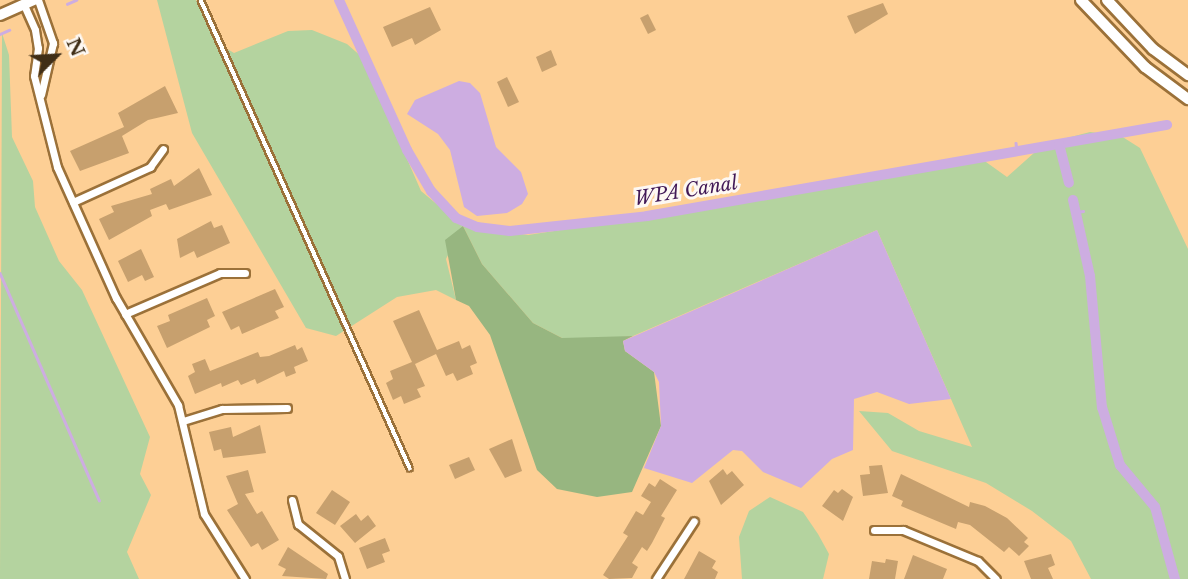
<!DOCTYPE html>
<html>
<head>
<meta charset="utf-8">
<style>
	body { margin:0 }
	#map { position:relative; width:1188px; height:579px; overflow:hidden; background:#fdcf95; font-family:"Libre Baskerville",serif }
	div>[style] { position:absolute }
	.green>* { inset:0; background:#b4d39f }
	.forest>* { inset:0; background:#97b680 }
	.water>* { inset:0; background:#cdade1 }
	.stream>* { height:2.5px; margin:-1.25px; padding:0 1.25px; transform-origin:1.25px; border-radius:1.25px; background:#cdade1 }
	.canal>* { height:10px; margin:-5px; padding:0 5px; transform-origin:5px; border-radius:5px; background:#cdade1 }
	.building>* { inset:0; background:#c7a06e }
	.roads { filter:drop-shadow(2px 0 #9b7139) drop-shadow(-2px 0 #9b7139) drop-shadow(0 2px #9b7139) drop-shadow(0 -2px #9b7139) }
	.lane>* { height:3.5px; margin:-1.75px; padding:0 1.75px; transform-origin:1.75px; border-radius:1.75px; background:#fff }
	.street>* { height:7px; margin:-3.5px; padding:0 3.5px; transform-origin:3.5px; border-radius:3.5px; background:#fff }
	.secondary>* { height:10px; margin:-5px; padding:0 5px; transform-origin:5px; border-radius:5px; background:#fff }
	span { translate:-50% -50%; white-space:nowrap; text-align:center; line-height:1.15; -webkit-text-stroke:6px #fdf8f3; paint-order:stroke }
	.water-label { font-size:19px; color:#411856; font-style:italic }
	.north { position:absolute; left:21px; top:21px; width:70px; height:70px; -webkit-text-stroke:5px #fdf8f3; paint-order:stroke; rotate:66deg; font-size:19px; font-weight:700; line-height:28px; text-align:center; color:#402e16 }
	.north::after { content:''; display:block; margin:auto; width:24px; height:32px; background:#402e16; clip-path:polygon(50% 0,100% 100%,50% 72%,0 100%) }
</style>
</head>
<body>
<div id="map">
	<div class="green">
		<div style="clip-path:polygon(157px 0,196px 0,219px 44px,234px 53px,288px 31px,312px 30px,347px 44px,363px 58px,421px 191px,463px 226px,528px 235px,691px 210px,979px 157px,1007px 177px,1044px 144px,1090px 132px,1121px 136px,1140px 148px,1188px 249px,1188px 579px,1091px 579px,1071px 541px,1032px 511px,986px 483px,892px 451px,859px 411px,888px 413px,919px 431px,972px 447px,877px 230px,633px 336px,589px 340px,562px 338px,533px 323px,482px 264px,463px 226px,446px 259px,456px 300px,436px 290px,397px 297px,336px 336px,306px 328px,192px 133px)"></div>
		<div style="clip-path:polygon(2px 33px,9px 55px,12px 137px,33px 181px,35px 207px,59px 261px,82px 290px,150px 437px,140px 474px,151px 495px,127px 552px,139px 579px,0 579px)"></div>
		<div style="clip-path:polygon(770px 497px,803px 512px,818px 534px,829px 554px,823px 579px,742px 579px,739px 537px,749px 511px)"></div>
	</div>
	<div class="forest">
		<div style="clip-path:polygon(463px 226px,482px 264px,533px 323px,562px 338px,633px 336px,623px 341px,625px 351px,654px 372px,661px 426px,632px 492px,597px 497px,557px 489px,537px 470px,490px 335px,469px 306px,456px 300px,445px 240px)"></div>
	</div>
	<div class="water">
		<div style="clip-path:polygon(459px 81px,470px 83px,480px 93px,496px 147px,521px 172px,528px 194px,522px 204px,507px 213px,477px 216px,464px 207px,450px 150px,438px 134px,407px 114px,415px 100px)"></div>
		<div style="clip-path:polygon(877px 230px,951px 399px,909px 404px,877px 392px,854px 399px,853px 450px,832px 459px,801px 488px,763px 472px,742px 451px,733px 450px,692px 483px,644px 468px,661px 426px,659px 382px,654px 372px,625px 351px,623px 341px)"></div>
	</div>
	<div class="stream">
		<div style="left:67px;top:4px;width:10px;rotate:-24deg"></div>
		<div style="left:0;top:34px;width:10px;rotate:-24deg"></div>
		<div style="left:1016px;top:143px;width:8px;rotate:83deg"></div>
		<div style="left:1076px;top:212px;width:7px;rotate:-8deg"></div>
		<div style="left:0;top:273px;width:248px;rotate:66.4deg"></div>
	</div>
	<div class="canal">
		<div style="left:339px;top:0;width:165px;rotate:65.6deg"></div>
		<div style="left:407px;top:150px;width:48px;rotate:59.7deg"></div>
		<div style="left:431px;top:191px;width:37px;rotate:47deg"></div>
		<div style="left:456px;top:218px;width:23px;rotate:23deg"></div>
		<div style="left:477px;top:227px;width:33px;rotate:7deg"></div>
		<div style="left:510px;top:231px;width:138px;rotate:-6.2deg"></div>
		<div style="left:647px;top:216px;width:528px;rotate:-9.93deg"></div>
		<div style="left:1059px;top:144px;width:40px;rotate:75.6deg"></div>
		<div style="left:1073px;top:200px;width:78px;rotate:77.4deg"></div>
		<div style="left:1090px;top:276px;width:132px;rotate:84.8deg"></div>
		<div style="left:1102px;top:407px;width:61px;rotate:72.8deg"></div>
		<div style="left:1120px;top:465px;width:55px;rotate:50.2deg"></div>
		<div style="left:1155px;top:507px;width:75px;rotate:74.5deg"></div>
	</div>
	<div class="building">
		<div style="clip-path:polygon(883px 3px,888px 14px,855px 34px,847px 16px)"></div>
		<div style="clip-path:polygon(430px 7px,441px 30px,415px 45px,412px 38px,392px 47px,383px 27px)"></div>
		<div style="clip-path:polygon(648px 14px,656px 30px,648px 34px,640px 18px)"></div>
		<div style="clip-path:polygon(551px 50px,557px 65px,542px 72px,536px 57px)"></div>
		<div style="clip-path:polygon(507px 77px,519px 102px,508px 107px,497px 82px)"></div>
		<div style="clip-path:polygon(165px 86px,178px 113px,148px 120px,122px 136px,129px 153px,80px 171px,70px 151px,124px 127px,118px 113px)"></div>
		<div style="clip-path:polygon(199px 168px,212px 195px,169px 210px,166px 204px,150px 210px,152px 216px,109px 240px,99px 219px,114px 212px,111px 206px,152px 194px,150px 189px,171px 179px,174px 186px)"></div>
		<div style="clip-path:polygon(211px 221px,214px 228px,222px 225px,230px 243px,197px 258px,194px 251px,180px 258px,177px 239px)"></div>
		<div style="clip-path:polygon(141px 249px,154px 277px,145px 281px,142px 275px,128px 282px,118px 261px)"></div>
		<div style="clip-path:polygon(275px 289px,284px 307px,275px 311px,279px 318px,242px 334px,239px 326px,231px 330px,222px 312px)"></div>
		<div style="clip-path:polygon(207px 298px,215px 316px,207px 320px,210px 327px,167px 348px,157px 326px,170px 321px,168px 315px)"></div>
		<div style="clip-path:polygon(419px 310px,437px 350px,459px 341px,462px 349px,470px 345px,477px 363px,470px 366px,473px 374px,457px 381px,453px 373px,446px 376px,436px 354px,415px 364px,425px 386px,417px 389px,421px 397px,404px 404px,401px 396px,393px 400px,386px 383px,393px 379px,390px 371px,412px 362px,393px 321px)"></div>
		<div style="clip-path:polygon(295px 345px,297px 350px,302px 347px,308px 361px,294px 367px,296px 373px,286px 377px,284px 371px,257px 384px,255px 379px,241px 385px,238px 380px,222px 387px,221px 383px,195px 394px,188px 376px,195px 372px,192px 364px,205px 359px,210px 371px,258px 352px,260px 357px,269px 356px)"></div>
		<div style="clip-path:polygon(260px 425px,266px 453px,223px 458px,221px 449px,214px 451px,209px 432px,231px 427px,233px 437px)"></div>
		<div style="clip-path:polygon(512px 439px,522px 471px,505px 478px,489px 449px)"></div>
		<div style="clip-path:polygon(469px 457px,475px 470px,455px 479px,449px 465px)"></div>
		<div style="clip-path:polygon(882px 465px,888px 493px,863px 496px,860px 475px,870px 474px,869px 466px)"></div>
		<div style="clip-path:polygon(723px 469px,727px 475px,732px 471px,744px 485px,721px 505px,709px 481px)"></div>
		<div style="clip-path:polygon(248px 470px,254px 492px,245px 494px,257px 514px,262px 511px,279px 540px,262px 550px,258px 543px,251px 547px,227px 510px,238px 504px,226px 476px)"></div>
		<div style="clip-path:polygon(901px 474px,969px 507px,970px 502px,985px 506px,1007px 518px,1028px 538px,1024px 542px,1029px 546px,1019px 556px,1009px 547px,1004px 552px,970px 525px,958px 522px,956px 529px,901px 506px,903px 501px,892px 496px)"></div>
		<div style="clip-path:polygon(660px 479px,677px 490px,661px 516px,665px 518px,652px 543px,647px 551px,642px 547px,632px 563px,638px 567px,632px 578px,609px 579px,603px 575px,628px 536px,623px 533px,636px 511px,643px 515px,651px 502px,641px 496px,649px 483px,655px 487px)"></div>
		<div style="clip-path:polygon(842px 489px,853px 497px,843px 521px,822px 506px,834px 490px,838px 493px)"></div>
		<div style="clip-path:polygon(332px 490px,350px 502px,335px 525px,316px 513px)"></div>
		<div style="clip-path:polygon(356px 514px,361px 521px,368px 515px,376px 526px,355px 543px,340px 526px)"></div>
		<div style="clip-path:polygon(385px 538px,390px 551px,382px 554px,385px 562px,367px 569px,359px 548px)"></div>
		<div style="clip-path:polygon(288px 547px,328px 574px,326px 579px,282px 576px,286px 569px,278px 565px)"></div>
		<div style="clip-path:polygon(699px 551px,716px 561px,712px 568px,718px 572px,715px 579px,684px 579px)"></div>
		<div style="clip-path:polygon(1051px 554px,1055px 565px,1048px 568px,1053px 579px,1031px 579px,1024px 561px)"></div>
		<div style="clip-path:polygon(913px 555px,947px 569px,943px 579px,904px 579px)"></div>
		<div style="clip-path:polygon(886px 559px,898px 561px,895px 579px,869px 579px,872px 561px,885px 563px)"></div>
	</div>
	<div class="roads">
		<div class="lane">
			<div style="left:201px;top:0;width:513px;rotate:65.94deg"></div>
		</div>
		<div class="street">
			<div style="left:38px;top:0;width:46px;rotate:70.8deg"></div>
			<div style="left:53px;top:43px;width:53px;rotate:103deg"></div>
			<div style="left:24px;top:5px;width:27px;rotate:66deg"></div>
			<div style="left:35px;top:30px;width:18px;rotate:81deg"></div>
			<div style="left:38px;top:48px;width:28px;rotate:98deg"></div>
			<div style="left:34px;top:76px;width:94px;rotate:75.8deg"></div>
			<div style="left:57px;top:167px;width:144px;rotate:65.8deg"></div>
			<div style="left:116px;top:298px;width:124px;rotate:59.9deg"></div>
			<div style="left:178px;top:405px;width:112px;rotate:76.6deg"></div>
			<div style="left:204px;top:514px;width:77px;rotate:57.8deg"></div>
			<div style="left:73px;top:202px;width:85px;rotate:-24.4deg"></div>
			<div style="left:150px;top:167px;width:22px;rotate:-54deg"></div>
			<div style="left:125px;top:314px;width:103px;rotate:-23.3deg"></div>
			<div style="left:220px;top:273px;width:25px"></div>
			<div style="left:183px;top:421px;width:41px;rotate:-17.1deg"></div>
			<div style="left:222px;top:409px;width:65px;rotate:-0.9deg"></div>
			<div style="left:292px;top:500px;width:25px;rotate:76deg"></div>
			<div style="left:298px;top:524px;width:51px;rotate:38.7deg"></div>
			<div style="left:338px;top:556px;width:24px;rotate:73deg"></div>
			<div style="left:874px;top:530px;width:29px"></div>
			<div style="left:903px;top:530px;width:81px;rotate:22.5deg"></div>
			<div style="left:978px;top:561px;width:25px;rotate:45deg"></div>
			<div style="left:656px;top:579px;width:69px;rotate:-56.8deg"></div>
		</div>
		<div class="secondary">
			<div style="left:1081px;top:0;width:93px;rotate:46.3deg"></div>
			<div style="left:1145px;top:67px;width:54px;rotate:36.7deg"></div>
			<div style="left:1107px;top:0;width:67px;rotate:46.8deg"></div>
			<div style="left:1153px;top:49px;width:44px;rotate:36.6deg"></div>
			<div style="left:0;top:15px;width:37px;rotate:-24deg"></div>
		</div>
	</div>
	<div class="water-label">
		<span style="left:686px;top:191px;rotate:-9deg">WPA Canal</span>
	</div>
	<div class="north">N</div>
</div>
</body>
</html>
